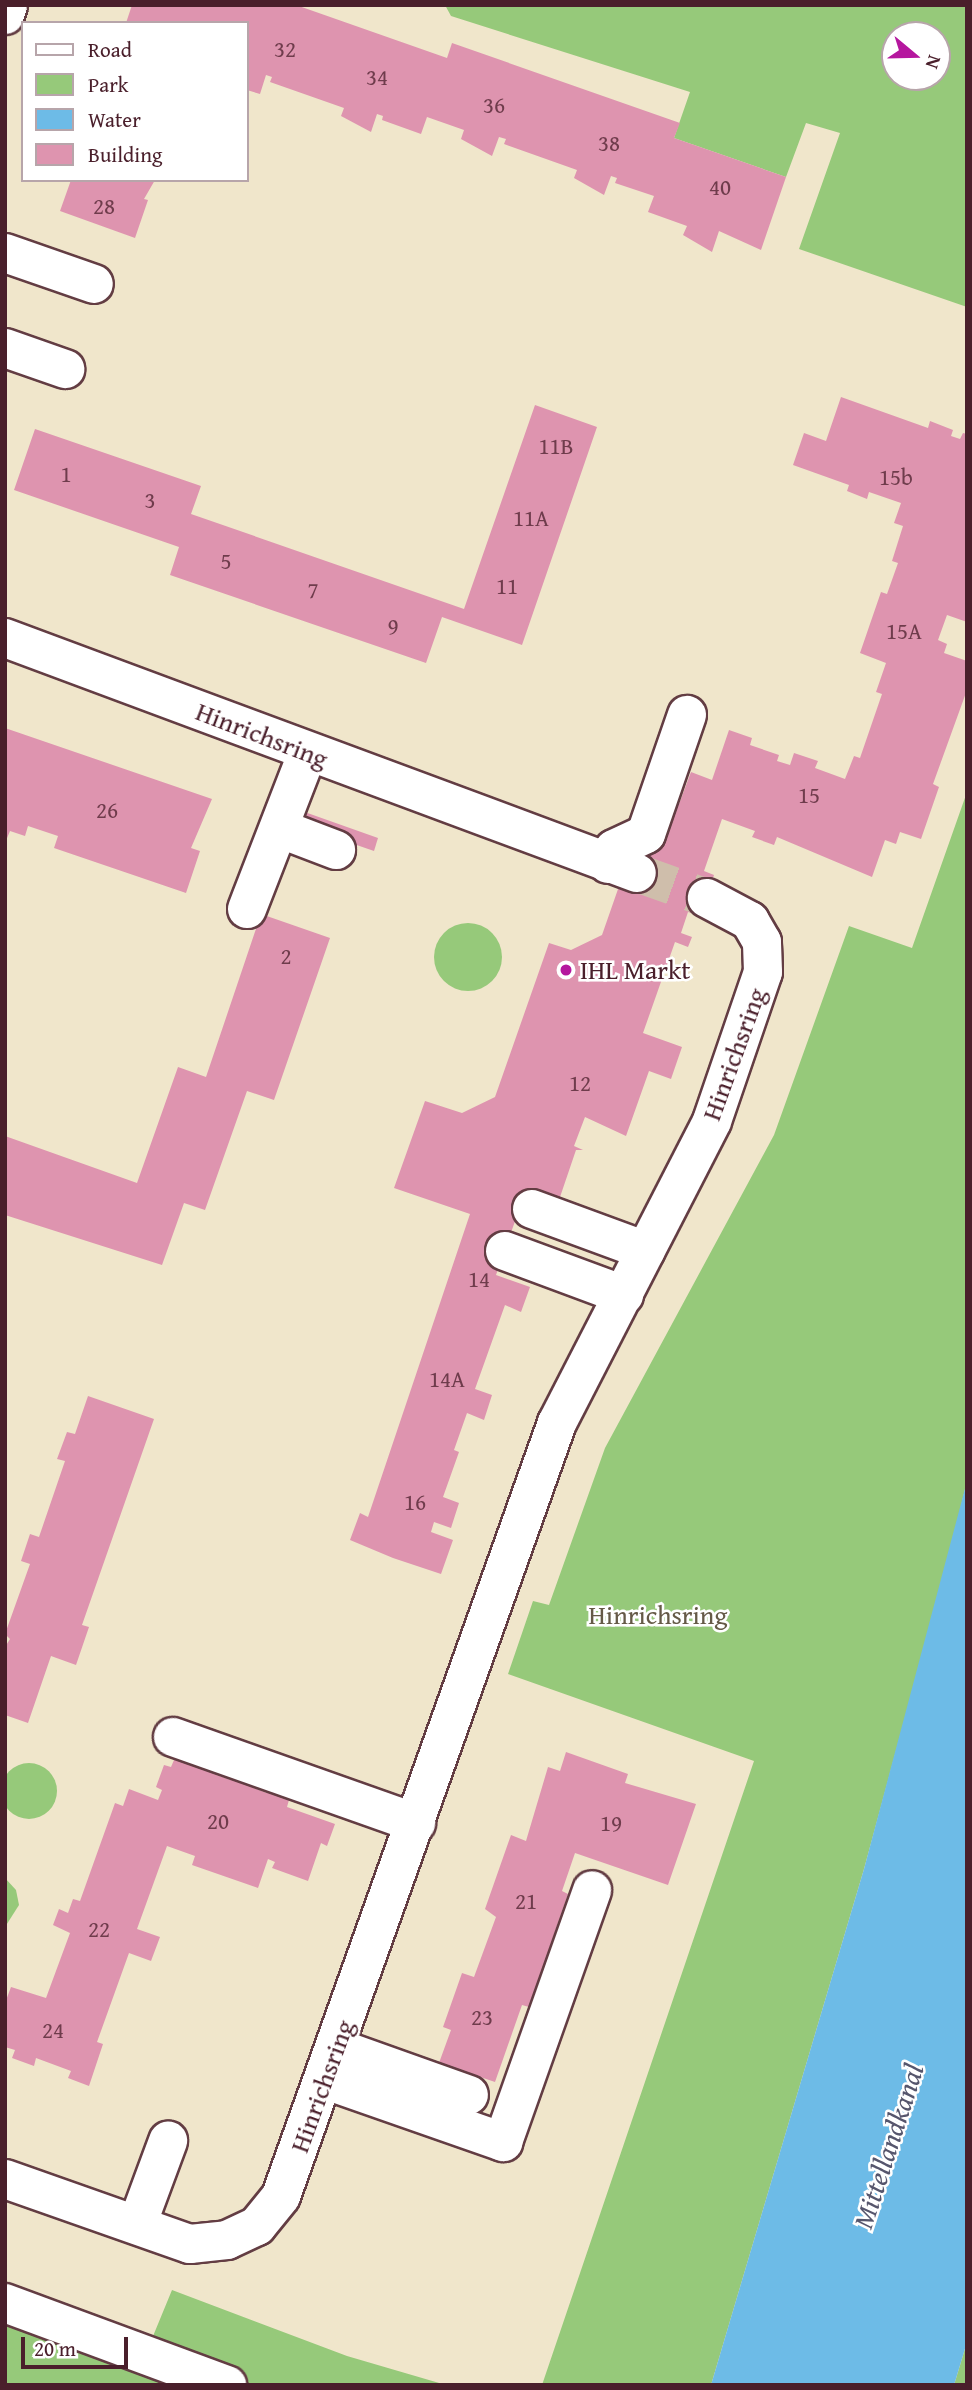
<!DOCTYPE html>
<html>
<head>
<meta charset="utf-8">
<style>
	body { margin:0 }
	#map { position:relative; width:972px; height:2390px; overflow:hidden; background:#f0e6cb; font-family:"Gentium Book Plus",serif }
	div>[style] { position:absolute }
	.green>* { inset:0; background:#96c97a }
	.round { border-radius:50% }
	.water>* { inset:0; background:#6dbbe7 }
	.building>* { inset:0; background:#de94af }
	.minor-tunnel>* { height:38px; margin-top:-19px; transform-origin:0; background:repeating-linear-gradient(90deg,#cfbeab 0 38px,transparent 0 57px) }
	.roads { filter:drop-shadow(2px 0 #633d43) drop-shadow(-2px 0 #633d43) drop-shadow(0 2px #633d43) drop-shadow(0 -2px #633d43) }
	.minor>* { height:38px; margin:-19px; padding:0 19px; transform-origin:19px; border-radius:19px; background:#fff }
	.dots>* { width:19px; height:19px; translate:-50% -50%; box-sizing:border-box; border:4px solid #fff; border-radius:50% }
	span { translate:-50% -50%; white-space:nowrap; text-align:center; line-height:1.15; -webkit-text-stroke:5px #fff; paint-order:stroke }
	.number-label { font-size:23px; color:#6f3c4c }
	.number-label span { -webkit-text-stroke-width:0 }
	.street-label { font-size:26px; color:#4a1f2b }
	.poi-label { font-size:26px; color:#4a1f2b }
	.left { translate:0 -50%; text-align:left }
	.park-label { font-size:26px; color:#655a47 }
	.water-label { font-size:28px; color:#56566d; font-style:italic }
	.frame { position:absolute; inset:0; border:7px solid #4a1f2b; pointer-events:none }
	.legend { position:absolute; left:21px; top:21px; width:228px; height:161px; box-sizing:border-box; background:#fff; border:2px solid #b7a5aa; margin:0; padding:9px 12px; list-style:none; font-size:21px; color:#4a1f2b }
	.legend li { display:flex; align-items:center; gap:14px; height:35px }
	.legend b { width:35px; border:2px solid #b7a5aa }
	.north { position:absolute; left:881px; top:21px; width:70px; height:70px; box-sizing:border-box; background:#fff; border:2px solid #b7a5aa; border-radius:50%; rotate:109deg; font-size:19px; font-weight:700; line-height:28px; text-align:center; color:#4a1f2b }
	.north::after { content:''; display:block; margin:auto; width:24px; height:32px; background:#b5179e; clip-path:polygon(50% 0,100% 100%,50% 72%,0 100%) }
	.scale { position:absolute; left:21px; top:2337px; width:107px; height:32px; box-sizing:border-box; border:4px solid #4a1f2b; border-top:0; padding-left:9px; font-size:21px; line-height:24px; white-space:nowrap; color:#4a1f2b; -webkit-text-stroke:5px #fff; paint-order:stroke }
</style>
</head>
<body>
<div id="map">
	<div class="green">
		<div style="clip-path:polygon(evenodd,445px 5px,967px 5px,967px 307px,799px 249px,840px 133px,806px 123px,786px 177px,674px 138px,690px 92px,451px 16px,445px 5px,895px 35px,937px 35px,937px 77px,895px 77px,895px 35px)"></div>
		<div style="clip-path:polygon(967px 792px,967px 1481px,951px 1548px,864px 1869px,711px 2385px,542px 2385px,754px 1761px,508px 1674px,533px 1601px,549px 1605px,605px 1448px,774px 1135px,849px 926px,912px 948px)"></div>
		<div class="round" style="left:434px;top:923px;width:68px;height:68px"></div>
		<div class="round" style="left:1px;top:1763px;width:56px;height:56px"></div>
		<div style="clip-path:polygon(5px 1878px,16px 1890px,19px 1905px,5px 1927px)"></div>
		<div style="clip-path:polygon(172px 2290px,347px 2356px,446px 2385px,5px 2385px,5px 2303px,151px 2341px)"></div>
		<div style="clip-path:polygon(967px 2342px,967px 2385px,954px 2385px)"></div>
	</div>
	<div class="water">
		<div style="clip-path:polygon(967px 1481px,967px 2342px,954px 2385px,711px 2385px,864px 1869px)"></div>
	</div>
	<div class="building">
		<div style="clip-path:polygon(132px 5px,296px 5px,447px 58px,452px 43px,680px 123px,674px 138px,786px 177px,761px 250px,719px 231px,712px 252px,683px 235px,687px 226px,648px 212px,654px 196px,615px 183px,617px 178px,611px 176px,604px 195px,574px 178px,577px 170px,504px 144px,506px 139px,499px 137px,492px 156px,461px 139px,464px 130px,427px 117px,421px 134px,382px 120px,383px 116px,377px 114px,371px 132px,341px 116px,344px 108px,270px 82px,272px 77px,266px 75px,260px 94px,247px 90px,247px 23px,126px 23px)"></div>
		<div style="clip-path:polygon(71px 180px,155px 180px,144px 199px,148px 200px,135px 238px,60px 211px)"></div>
		<div style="clip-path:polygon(841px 397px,928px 428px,930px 421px,953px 430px,951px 436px,960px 439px,963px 433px,967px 434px,967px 622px,947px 615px,938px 640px,947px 644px,944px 653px,967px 661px,967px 690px,933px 784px,939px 787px,921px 839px,900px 832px,896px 844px,885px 840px,872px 877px,777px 837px,774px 845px,752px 837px,755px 831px,722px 819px,704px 871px,714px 875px,700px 916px,688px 912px,681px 933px,692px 937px,688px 947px,675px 942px,643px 1033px,682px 1047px,671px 1079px,649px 1071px,626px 1136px,585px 1117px,574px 1146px,583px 1150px,576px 1150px,559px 1200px,519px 1210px,496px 1275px,530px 1287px,521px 1312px,505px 1305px,475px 1389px,492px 1395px,484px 1420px,467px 1413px,454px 1450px,459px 1452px,443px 1497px,459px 1503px,451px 1528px,434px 1522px,431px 1532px,453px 1540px,441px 1574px,393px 1558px,350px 1540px,360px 1513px,368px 1517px,470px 1214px,394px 1188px,425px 1101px,462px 1113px,495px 1097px,549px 943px,571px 950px,602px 935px,632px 849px,625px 834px,641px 790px,679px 804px,691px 772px,712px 780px,729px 730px,752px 738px,750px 745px,779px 755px,777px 761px,790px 765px,794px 753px,818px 761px,815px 768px,845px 779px,854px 756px,860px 758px,882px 694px,876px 692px,886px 663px,860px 653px,881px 592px,887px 594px,898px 563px,892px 561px,903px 526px,894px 523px,901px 503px,869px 492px,867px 499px,847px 491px,849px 485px,793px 465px,804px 433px,826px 441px)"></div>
		<div style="clip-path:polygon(535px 405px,597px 427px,522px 645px,442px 617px,426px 663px,170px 575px,179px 547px,14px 490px,35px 429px,201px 486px,191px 514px,464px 609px)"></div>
		<div style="clip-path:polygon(5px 728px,212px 799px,191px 848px,200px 851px,186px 893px,54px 848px,58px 836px,28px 826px,25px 836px,10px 831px,5px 843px)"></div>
		<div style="clip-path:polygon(299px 810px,378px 838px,374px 851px,293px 823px)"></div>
		<div style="clip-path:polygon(261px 914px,330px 938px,274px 1100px,247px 1091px,205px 1210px,184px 1203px,162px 1265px,5px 1215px,5px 1136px,137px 1183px,178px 1067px,206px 1077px)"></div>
		<div style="clip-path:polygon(88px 1396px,154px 1419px,82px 1625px,89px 1627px,76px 1665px,51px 1656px,28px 1723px,5px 1715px,5px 1647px,10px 1639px,5px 1634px,30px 1564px,21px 1561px,30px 1534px,39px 1537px,65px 1461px,57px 1459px,67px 1432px,75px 1434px)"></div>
		<div style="clip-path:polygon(566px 1752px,628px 1774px,625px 1783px,696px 1804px,668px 1885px,575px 1853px,562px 1891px,568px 1894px,529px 2007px,522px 2005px,495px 2082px,439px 2063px,451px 2030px,443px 2027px,462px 1973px,474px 1977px,496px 1917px,485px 1909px,511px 1835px,526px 1841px,548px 1767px,560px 1771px)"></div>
		<div style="clip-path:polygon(177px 1753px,220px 1768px,217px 1775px,231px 1780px,234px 1773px,256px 1781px,254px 1788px,267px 1793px,270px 1786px,291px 1793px,287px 1807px,335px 1824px,327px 1846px,321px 1843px,308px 1881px,272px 1868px,275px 1862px,268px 1859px,258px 1888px,192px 1865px,195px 1856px,167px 1846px,137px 1929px,160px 1937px,151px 1961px,129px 1953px,97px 2042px,103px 2044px,89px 2086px,68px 2078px,71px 2071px,36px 2058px,34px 2066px,12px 2058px,15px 2050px,5px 2047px,5px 2003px,11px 1987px,46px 1998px,70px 1933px,53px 1925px,59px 1909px,68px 1913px,73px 1899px,80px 1901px,115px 1803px,123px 1806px,129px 1789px,158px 1800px,162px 1790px,156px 1787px,164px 1765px,171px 1767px)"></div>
	</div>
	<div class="minor-tunnel">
		<div style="left:637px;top:873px;width:74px;rotate:19.7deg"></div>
	</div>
	<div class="roads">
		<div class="minor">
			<div style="left:5px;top:15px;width:10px;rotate:-73deg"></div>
			<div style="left:5px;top:253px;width:94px;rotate:19.2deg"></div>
			<div style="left:5px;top:348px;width:64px;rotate:19.3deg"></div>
			<div style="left:5px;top:638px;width:674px;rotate:20.4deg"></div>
			<div style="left:281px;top:829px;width:59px;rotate:20.9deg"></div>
			<div style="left:608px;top:864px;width:16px;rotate:-68deg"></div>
			<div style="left:614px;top:849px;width:35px;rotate:-25deg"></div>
			<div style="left:646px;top:834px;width:126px;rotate:-71deg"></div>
			<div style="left:247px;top:909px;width:168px;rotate:-68.8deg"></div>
			<div style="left:532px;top:1209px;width:121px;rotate:20.2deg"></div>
			<div style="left:505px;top:1251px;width:127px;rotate:20.3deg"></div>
			<div style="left:173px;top:1737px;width:258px;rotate:19.5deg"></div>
			<div style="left:337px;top:2048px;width:140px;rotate:19.6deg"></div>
			<div style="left:326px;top:2080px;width:188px;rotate:19.3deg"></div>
			<div style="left:503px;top:2142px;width:267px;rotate:-70.5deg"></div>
			<div style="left:5px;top:2179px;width:196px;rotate:19.4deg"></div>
			<div style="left:190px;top:2244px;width:37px;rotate:-6deg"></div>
			<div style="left:227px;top:2240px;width:33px;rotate:-25deg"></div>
			<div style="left:257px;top:2226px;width:38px;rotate:-51deg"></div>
			<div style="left:281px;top:2196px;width:821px;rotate:-70.35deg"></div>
			<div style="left:557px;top:1423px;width:339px;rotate:-62.8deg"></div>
			<div style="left:712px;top:1121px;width:157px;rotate:-71.1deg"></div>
			<div style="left:763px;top:972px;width:30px;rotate:-92deg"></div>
			<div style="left:762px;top:942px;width:24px;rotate:-120deg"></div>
			<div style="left:750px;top:921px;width:49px;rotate:-151.9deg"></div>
			<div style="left:137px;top:2225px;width:90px;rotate:-69.7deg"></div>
			<div style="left:5px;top:2303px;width:237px;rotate:20.3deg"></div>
		</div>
	</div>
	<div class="dots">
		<div style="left:566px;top:970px;background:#b5179e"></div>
	</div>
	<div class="number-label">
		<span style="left:285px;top:49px">32</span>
		<span style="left:377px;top:77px">34</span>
		<span style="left:494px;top:105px">36</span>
		<span style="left:609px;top:143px">38</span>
		<span style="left:720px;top:187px">40</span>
		<span style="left:104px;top:206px">28</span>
		<span style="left:556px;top:446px">11B</span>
		<span style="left:66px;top:474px">1</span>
		<span style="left:896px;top:477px">15b</span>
		<span style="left:150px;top:500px">3</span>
		<span style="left:531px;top:518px">11A</span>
		<span style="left:226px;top:561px">5</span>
		<span style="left:507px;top:586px">11</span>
		<span style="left:313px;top:590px">7</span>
		<span style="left:393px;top:626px">9</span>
		<span style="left:904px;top:631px">15A</span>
		<span style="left:809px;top:795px">15</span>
		<span style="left:107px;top:810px">26</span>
		<span style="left:286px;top:956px">2</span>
		<span style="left:580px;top:1083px">12</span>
		<span style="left:479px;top:1279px">14</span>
		<span style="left:447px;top:1379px">14A</span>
		<span style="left:415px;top:1502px">16</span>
		<span style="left:218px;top:1821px">20</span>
		<span style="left:611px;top:1823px">19</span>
		<span style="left:526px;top:1901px">21</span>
		<span style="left:99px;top:1929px">22</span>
		<span style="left:482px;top:2017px">23</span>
		<span style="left:53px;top:2030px">24</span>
	</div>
	<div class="street-label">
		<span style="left:262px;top:735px;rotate:21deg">Hinrichsring</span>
		<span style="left:734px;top:1054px;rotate:-70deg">Hinrichsring</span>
		<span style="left:322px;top:2086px;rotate:-70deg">Hinrichsring</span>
	</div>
	<div class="poi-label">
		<span class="left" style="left:580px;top:970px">IHL Markt</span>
	</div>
	<div class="park-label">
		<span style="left:658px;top:1615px">Hinrichsring</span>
	</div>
	<div class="water-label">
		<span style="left:888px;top:2146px;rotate:-72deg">Mittellandkanal</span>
	</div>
	<div class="frame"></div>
	<ul class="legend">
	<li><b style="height:9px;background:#fff"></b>Road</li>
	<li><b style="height:19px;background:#96c97a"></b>Park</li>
	<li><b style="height:19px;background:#6dbbe7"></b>Water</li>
	<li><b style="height:19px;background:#de94af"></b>Building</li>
	</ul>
	<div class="north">N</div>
	<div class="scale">20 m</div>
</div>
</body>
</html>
